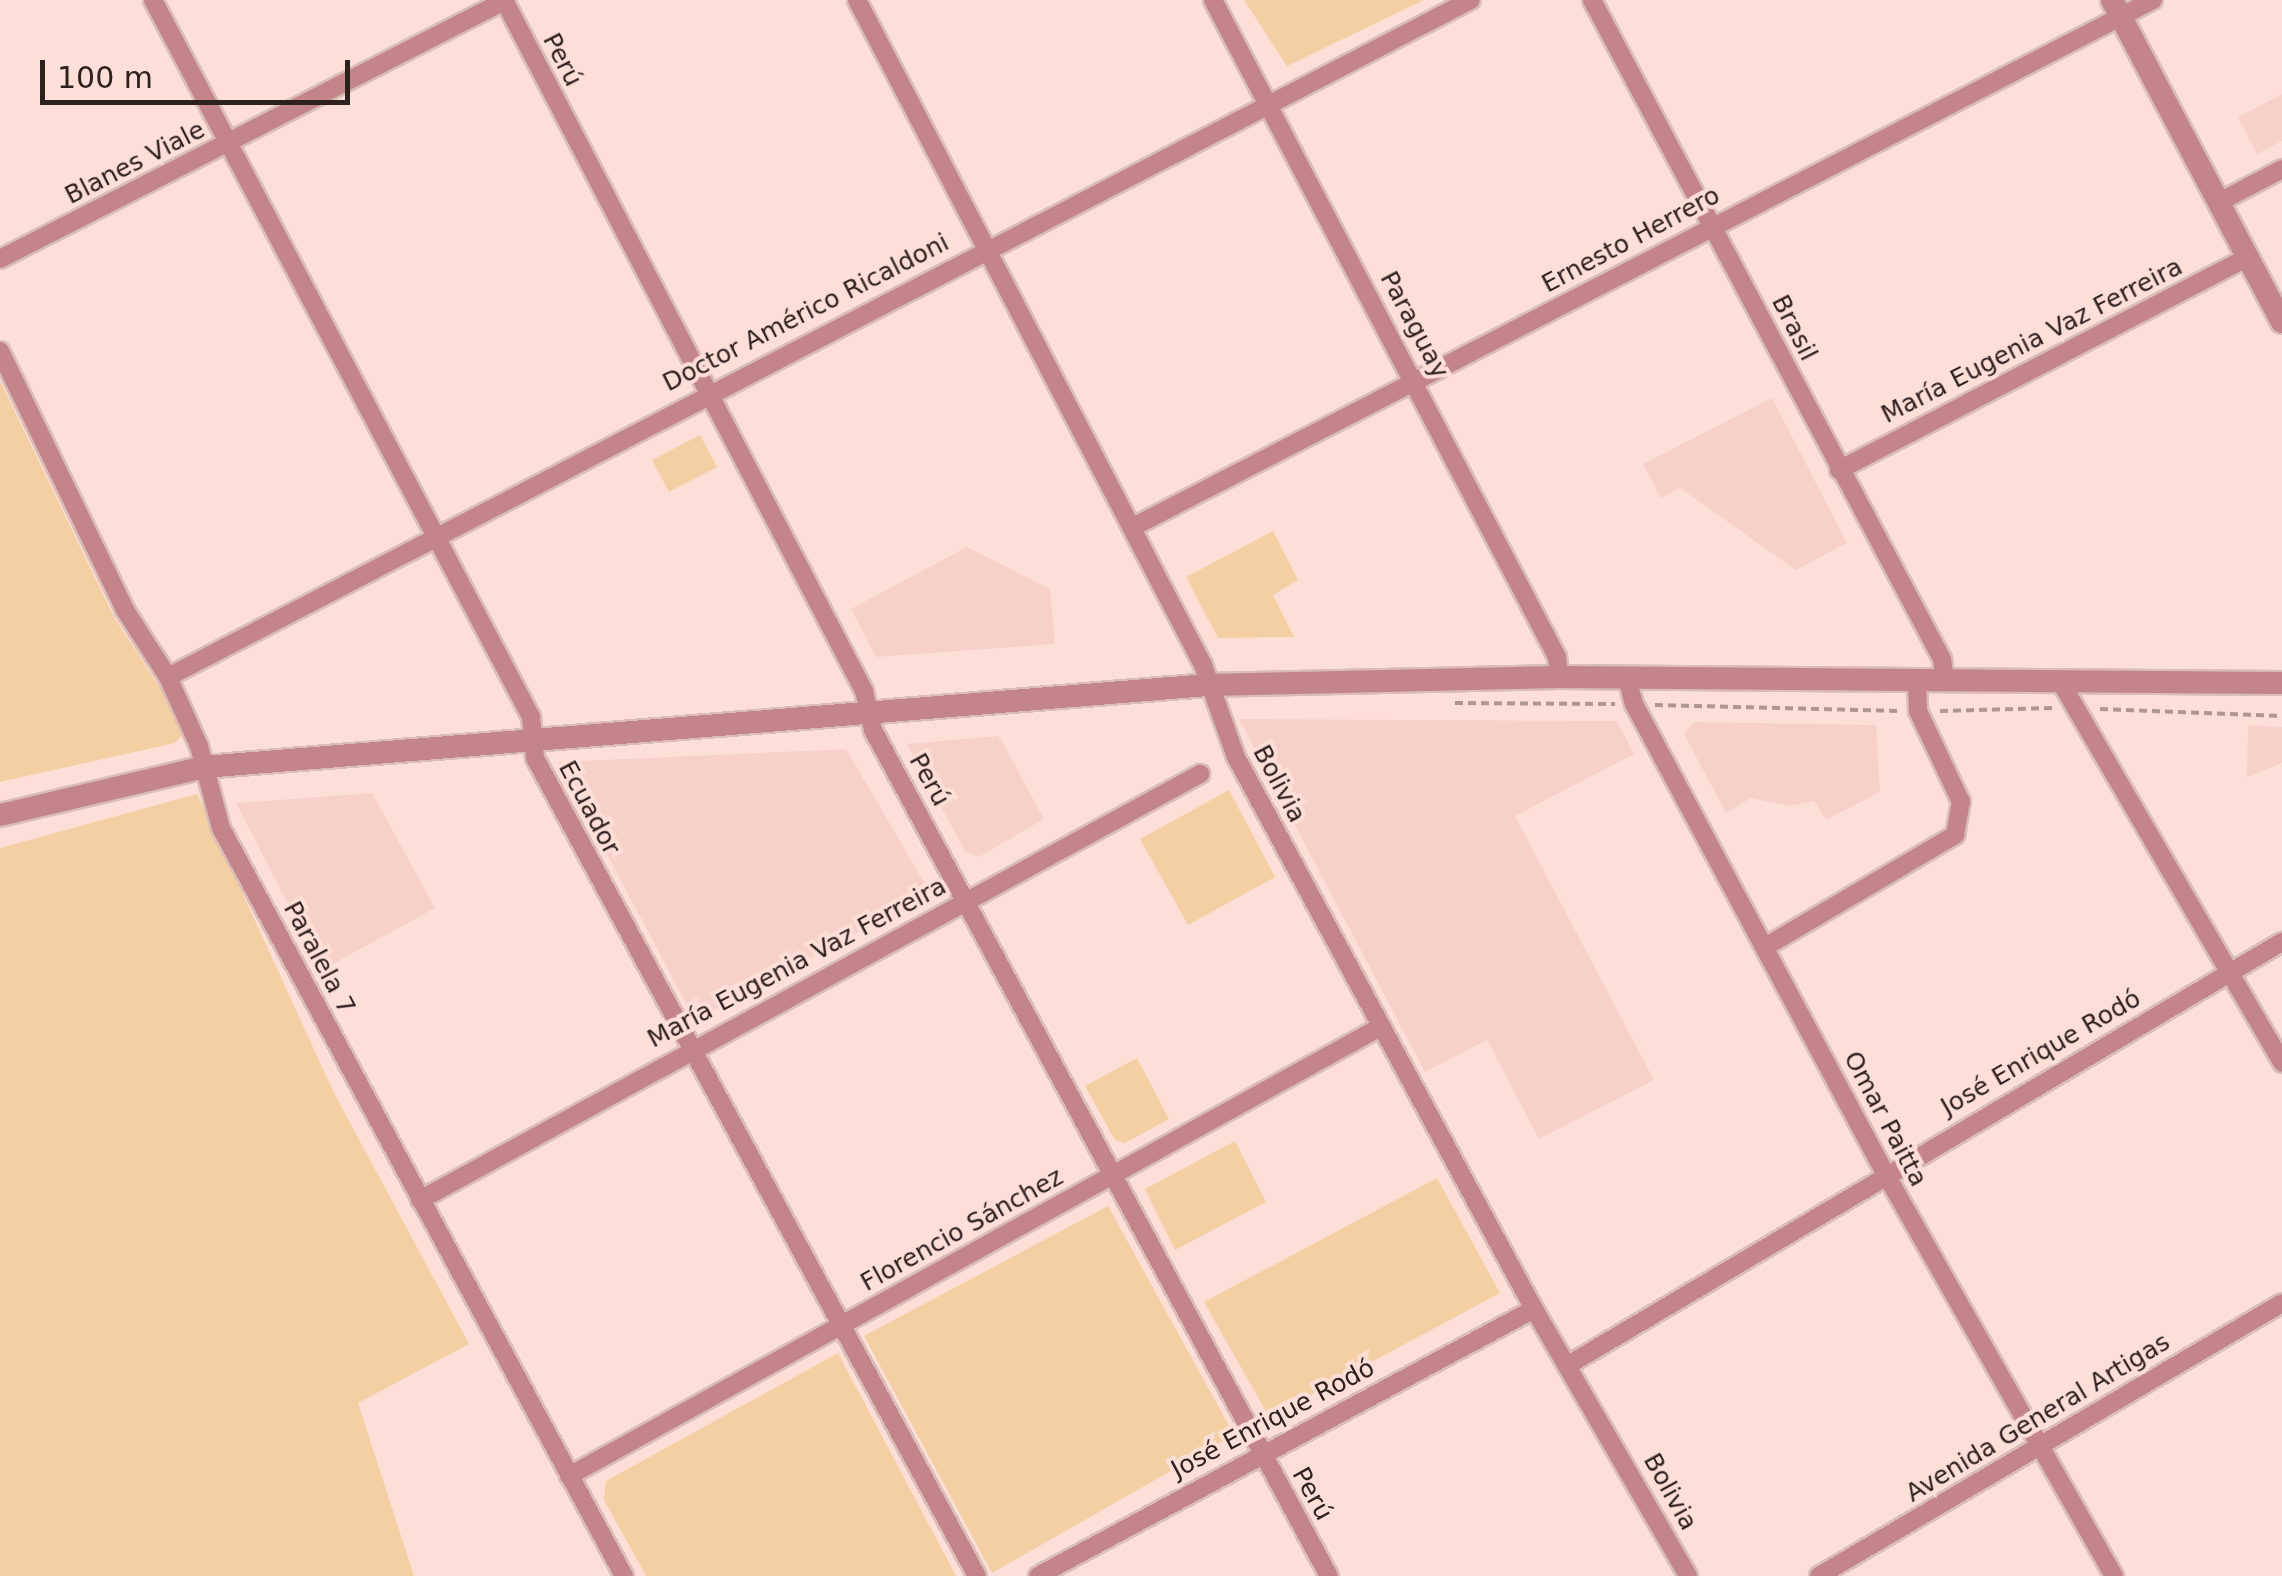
<!DOCTYPE html>
<html>
<head>
<meta charset="utf-8">
<style>
	body { margin:0 }
	#map { position:relative; width:2282px; height:1576px; overflow:hidden; background:#fedfd8; font-family:"DejaVu Sans",sans-serif }
	div>[style] { position:absolute }
	.built>* { inset:0; background:#f7d1c9 }
	.green>* { inset:0; background:#f4cfa3 }
	.path>* { height:4px; margin-top:-2px; transform-origin:0; background:repeating-linear-gradient(90deg,#af9691 0 8px,transparent 0 13px) }
	.roads { filter:drop-shadow(2px 0 #d9bdb6) drop-shadow(-2px 0 #d9bdb6) drop-shadow(0 2px #d9bdb6) drop-shadow(0 -2px #d9bdb6) }
	.minor>* { height:18px; margin:-9px; padding:0 9px; transform-origin:9px; border-radius:9px; background:#c3848a }
	.tertiary>* { height:22px; margin:-11px; padding:0 11px; transform-origin:11px; border-radius:11px; background:#c3848a }
	span { translate:-50% -50%; white-space:nowrap; text-align:center; line-height:1.15; -webkit-text-stroke:8px #fedfd8; paint-order:stroke }
	.street-label { font-size:25px; color:#2e201d }
	.scale { position:absolute; left:40px; top:60px; width:310px; height:45px; box-sizing:border-box; border:5px solid #2e201d; border-top:0; padding-left:12px; font-size:30px; line-height:35px; white-space:nowrap; color:#2e201d; -webkit-text-stroke:8px #fedfd8; paint-order:stroke }
</style>
</head>
<body>
<div id="map">
	<div class="built">
		<div style="clip-path:polygon(2282px 94px,2282px 141px,2257px 154px,2238px 117px)"></div>
		<div style="clip-path:polygon(1772px 398px,1847px 543px,1796px 570px,1680px 488px,1661px 498px,1643px 464px)"></div>
		<div style="clip-path:polygon(967px 547px,1050px 589px,1055px 644px,876px 657px,851px 609px)"></div>
		<div style="clip-path:polygon(1239px 719px,1617px 721px,1634px 754px,1515px 816px,1654px 1080px,1539px 1139px,1487px 1040px,1425px 1072px)"></div>
		<div style="clip-path:polygon(1694px 722px,1876px 725px,1880px 792px,1826px 820px,1814px 801px,1790px 806px,1751px 798px,1726px 813px,1684px 734px)"></div>
		<div style="clip-path:polygon(2248px 725px,2282px 727px,2282px 763px,2247px 777px)"></div>
		<div style="clip-path:polygon(999px 736px,1044px 819px,979px 857px,965px 851px,907px 744px)"></div>
		<div style="clip-path:polygon(846px 749px,925px 884px,922px 898px,695px 1020px,558px 762px)"></div>
		<div style="clip-path:polygon(372px 793px,435px 908px,322px 970px,236px 803px)"></div>
	</div>
	<div class="green">
		<div style="clip-path:polygon(1244px 0,1424px 0,1287px 66px)"></div>
		<div style="clip-path:polygon(0 381px,114px 617px,168px 700px,182px 735px,175px 743px,0 782px)"></div>
		<div style="clip-path:polygon(700px 435px,717px 467px,669px 492px,652px 460px)"></div>
		<div style="clip-path:polygon(1273px 531px,1298px 580px,1273px 595px,1294px 637px,1218px 638px,1186px 577px)"></div>
		<div style="clip-path:polygon(1229px 790px,1275px 877px,1188px 925px,1140px 839px)"></div>
		<div style="clip-path:polygon(197px 794px,334px 1093px,469px 1344px,358px 1403px,414px 1576px,0 1576px,0 848px)"></div>
		<div style="clip-path:polygon(1137px 1058px,1169px 1119px,1125px 1143px,1115px 1140px,1085px 1086px)"></div>
		<div style="clip-path:polygon(1235px 1141px,1266px 1202px,1175px 1250px,1145px 1189px)"></div>
		<div style="clip-path:polygon(1437px 1178px,1500px 1293px,1269px 1417px,1204px 1302px)"></div>
		<div style="clip-path:polygon(1108px 1206px,1234px 1435px,992px 1573px,864px 1336px)"></div>
		<div style="clip-path:polygon(838px 1353px,956px 1576px,646px 1576px,604px 1500px,606px 1481px)"></div>
	</div>
	<div class="path">
		<div style="left:1455px;top:703px;width:160px;rotate:0.4deg"></div>
		<div style="left:1655px;top:705px;width:245px;rotate:1.4deg"></div>
		<div style="left:2100px;top:709px;width:182px;rotate:2.2deg"></div>
		<div style="left:1940px;top:711px;width:115px;rotate:-1.5deg"></div>
	</div>
	<div class="roads">
		<div class="minor">
			<div style="left:153px;top:0;width:811px;rotate:62.2deg"></div>
			<div style="left:531px;top:717px;width:41px;rotate:84.4deg"></div>
			<div style="left:535px;top:758px;width:930px;rotate:61.62deg"></div>
			<div style="left:504px;top:0;width:779px;rotate:62.48deg"></div>
			<div style="left:864px;top:691px;width:40px;rotate:77deg"></div>
			<div style="left:873px;top:730px;width:961px;rotate:61.68deg"></div>
			<div style="left:857px;top:0;width:750px;rotate:62.51deg"></div>
			<div style="left:1203px;top:665px;width:98px;rotate:70.3deg"></div>
			<div style="left:1236px;top:757px;width:627px;rotate:61.64deg"></div>
			<div style="left:1534px;top:1309px;width:308px;rotate:60deg"></div>
			<div style="left:1213px;top:0;width:742px;rotate:62.36deg"></div>
			<div style="left:1557px;top:657px;width:20px;rotate:84deg"></div>
			<div style="left:1592px;top:0;width:746px;rotate:62.03deg"></div>
			<div style="left:1942px;top:659px;width:22px;rotate:82deg"></div>
			<div style="left:2219px;top:202px;width:71px;rotate:-27.6deg"></div>
			<div style="left:0;top:259px;width:568px;rotate:-27.11deg"></div>
			<div style="left:0;top:351px;width:288px;rotate:64.2deg"></div>
			<div style="left:125px;top:610px;width:80px;rotate:57.3deg"></div>
			<div style="left:168px;top:677px;width:76px;rotate:65.8deg"></div>
			<div style="left:199px;top:746px;width:85px;rotate:75deg"></div>
			<div style="left:221px;top:828px;width:850px;rotate:61.69deg"></div>
			<div style="left:1839px;top:470px;width:461px;rotate:-27.5deg"></div>
			<div style="left:1133px;top:527px;width:1148px;rotate:-27.32deg"></div>
			<div style="left:168px;top:677px;width:1468px;rotate:-27.46deg"></div>
			<div style="left:1627px;top:678px;width:27px;rotate:75deg"></div>
			<div style="left:1634px;top:704px;width:532px;rotate:61.85deg"></div>
			<div style="left:1885px;top:1173px;width:464px;rotate:60.4deg"></div>
			<div style="left:2060px;top:681px;width:442px;rotate:59.8deg"></div>
			<div style="left:1765px;top:947px;width:221px;rotate:-30.5deg"></div>
			<div style="left:1955px;top:835px;width:34px;rotate:-80deg"></div>
			<div style="left:1961px;top:802px;width:101px;rotate:-115.3deg"></div>
			<div style="left:1918px;top:711px;width:31px;rotate:-92deg"></div>
			<div style="left:420px;top:1200px;width:889px;rotate:-28.64deg"></div>
			<div style="left:1570px;top:1364px;width:828px;rotate:-30.66deg"></div>
			<div style="left:569px;top:1476px;width:927px;rotate:-28.97deg"></div>
			<div style="left:1038px;top:1576px;width:563px;rotate:-28.29deg"></div>
			<div style="left:1819px;top:1576px;width:537px;rotate:-30.52deg"></div>
		</div>
		<div class="tertiary">
			<div style="left:2112px;top:0;width:364px;rotate:62.2deg"></div>
			<div style="left:0;top:815px;width:210px;rotate:-13.2deg"></div>
			<div style="left:204px;top:767px;width:1007px;rotate:-4.67deg"></div>
			<div style="left:1208px;top:685px;width:351px;rotate:-1.3deg"></div>
			<div style="left:1559px;top:677px;width:723px;rotate:0.48deg"></div>
		</div>
	</div>
	<div class="street-label">
		<span style="left:562px;top:60px;rotate:63deg">Perú</span>
		<span style="left:135px;top:163px;rotate:-27deg">Blanes Viale</span>
		<span style="left:1631px;top:240px;rotate:-28deg">Ernesto Herrero</span>
		<span style="left:806px;top:313px;rotate:-27deg">Doctor Américo Ricaldoni</span>
		<span style="left:1414px;top:325px;rotate:62deg">Paraguay</span>
		<span style="left:1794px;top:328px;rotate:63deg">Brasil</span>
		<span style="left:2032px;top:341px;rotate:-27deg">María Eugenia Vaz Ferreira</span>
		<span style="left:929px;top:780px;rotate:61deg">Perú</span>
		<span style="left:1279px;top:784px;rotate:62deg">Bolivia</span>
		<span style="left:589px;top:808px;rotate:62deg">Ecuador</span>
		<span style="left:319px;top:958px;rotate:62deg">Paralela 7</span>
		<span style="left:797px;top:963px;rotate:-28deg">María Eugenia Vaz Ferreira</span>
		<span style="left:2041px;top:1053px;rotate:-30deg">José Enrique Rodó</span>
		<span style="left:1885px;top:1119px;rotate:62deg">Omar Paitta</span>
		<span style="left:962px;top:1230px;rotate:-29deg">Florencio Sánchez</span>
		<span style="left:2038px;top:1418px;rotate:-31deg">Avenida General Artigas</span>
		<span style="left:1273px;top:1419px;rotate:-28deg">José Enrique Rodó</span>
		<span style="left:1670px;top:1492px;rotate:61deg">Bolivia</span>
		<span style="left:1312px;top:1494px;rotate:61deg">Perú</span>
	</div>
	<div class="scale">100 m</div>
</div>
</body>
</html>
